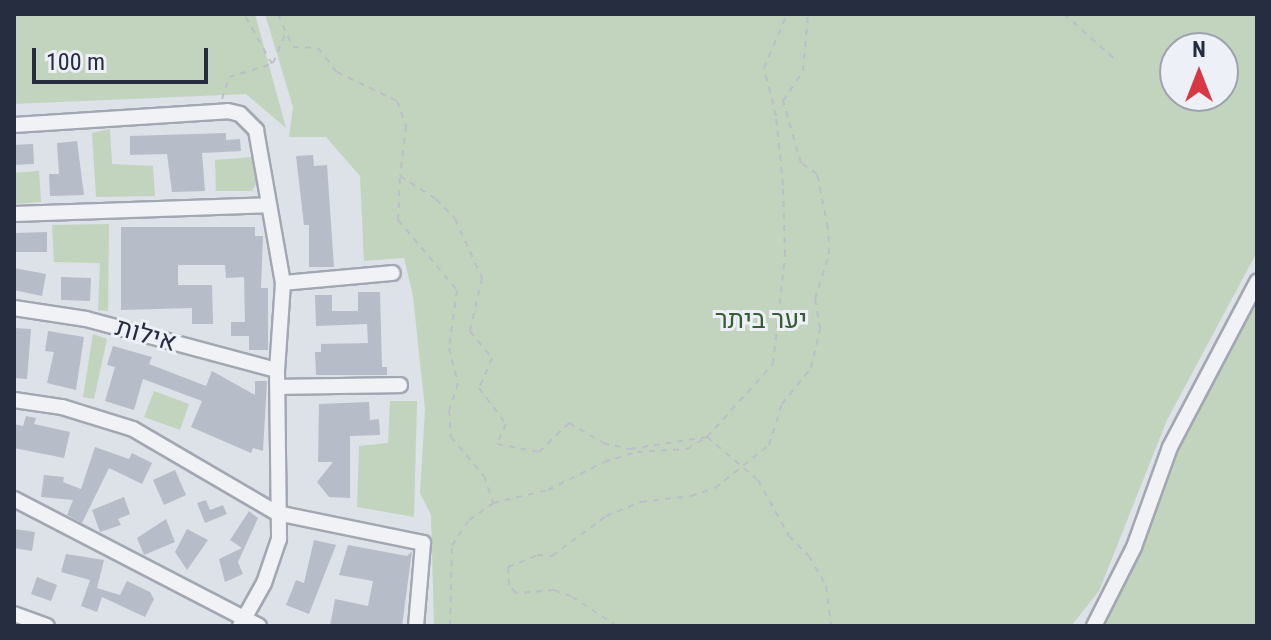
<!DOCTYPE html>
<html>
<head>
<meta charset="utf-8">
<style>
	body { margin:0 }
	#map { position:relative; width:1271px; height:640px; overflow:hidden; background:#dde1e8; font-family:"Roboto Condensed",Heebo,sans-serif }
	div>[style] { position:absolute }
	.green>* { inset:0; background:#c2d3be }
	.building>* { inset:0; background:#b7bcc9 }
	.path>* { height:2px; margin-top:-1px; transform-origin:0; background:repeating-linear-gradient(90deg,#bbbfc7 0 6px,transparent 0 12px) }
	.roads { filter:drop-shadow(2px 0 #a2a7b2) drop-shadow(-2px 0 #a2a7b2) drop-shadow(0 2px #a2a7b2) drop-shadow(0 -2px #a2a7b2) }
	.minor>* { height:14px; margin:-7px; padding:0 7px; transform-origin:7px; border-radius:7px; background:#f0f2f6 }
	span { translate:-50% -50%; white-space:nowrap; text-align:center; line-height:1.15; -webkit-text-stroke:6px #edf0f6; paint-order:stroke }
	.park-label { font-size:26px; color:#375d32 }
	.street-label { font-size:26px; color:#262d40 }
	.frame { position:absolute; inset:0; border:16px solid #262d40; pointer-events:none }
	.north { position:absolute; left:1159px; top:32px; width:80px; height:80px; box-sizing:border-box; background:#edf0f6; border:2px solid #9da2ad; border-radius:50%; rotate:0deg; font-size:22px; font-weight:700; line-height:32px; text-align:center; color:#262d40 }
	.north::after { content:''; display:block; margin:auto; width:28px; height:36px; background:#d83844; clip-path:polygon(50% 0,100% 100%,50% 72%,0 100%) }
	.scale { position:absolute; left:32px; top:48px; width:176px; height:36px; box-sizing:border-box; border:4px solid #262d40; border-top:0; padding-left:10px; font-size:24px; line-height:28px; white-space:nowrap; color:#262d40; -webkit-text-stroke:6px #edf0f6; paint-order:stroke }
</style>
</head>
<body>
<div id="map">
	<div class="green">
		<div style="clip-path:polygon(14px 14px,255px 14px,286px 128px,246px 94px,14px 104px)"></div>
		<div style="clip-path:polygon(evenodd,265px 14px,1257px 14px,1257px 252px,1167px 420px,1099px 591px,1071px 626px,434px 626px,431px 515px,420px 493px,425px 409px,413px 296px,404px 258px,364px 261px,360px 176px,326px 137px,289px 137px,293px 107px,265px 14px,1223px 48px,1223px 96px,1175px 96px,1175px 48px,1223px 48px)"></div>
		<div style="clip-path:polygon(110px 129px,112px 164px,153px 166px,155px 196px,96px 197px,92px 133px)"></div>
		<div style="clip-path:polygon(255px 157px,257px 182px,252px 191px,216px 191px,215px 160px)"></div>
		<div style="clip-path:polygon(39px 171px,41px 202px,14px 204px,14px 173px)"></div>
		<div style="clip-path:polygon(109px 224px,108px 311px,98px 310px,100px 263px,54px 262px,52px 225px)"></div>
		<div style="clip-path:polygon(1257px 291px,1257px 626px,1098px 626px,1184px 424px)"></div>
		<div style="clip-path:polygon(93px 334px,107px 339px,94px 399px,83px 397px)"></div>
		<div style="clip-path:polygon(154px 391px,189px 404px,180px 430px,144px 417px)"></div>
		<div style="clip-path:polygon(390px 401px,417px 401px,414px 517px,357px 507px,359px 446px,388px 443px)"></div>
	</div>
	<div class="building">
		<div style="clip-path:polygon(226px 133px,226px 140px,240px 139px,241px 151px,202px 153px,205px 191px,172px 192px,167px 154px,130px 155px,130px 136px)"></div>
		<div style="clip-path:polygon(77px 141px,84px 195px,50px 196px,49px 174px,59px 174px,57px 143px)"></div>
		<div style="clip-path:polygon(33px 144px,34px 164px,14px 165px,14px 145px)"></div>
		<div style="clip-path:polygon(313px 155px,314px 166px,327px 165px,334px 267px,309px 267px,309px 225px,304px 225px,296px 156px)"></div>
		<div style="clip-path:polygon(121px 227px,255px 227px,255px 236px,263px 236px,261px 288px,268px 288px,268px 350px,249px 350px,249px 336px,231px 336px,231px 322px,245px 322px,244px 277px,226px 278px,225px 265px,178px 265px,178px 285px,212px 285px,213px 324px,192px 324px,192px 308px,121px 310px)"></div>
		<div style="clip-path:polygon(47px 232px,47px 252px,14px 252px,14px 233px)"></div>
		<div style="clip-path:polygon(14px 268px,46px 274px,42px 296px,14px 290px)"></div>
		<div style="clip-path:polygon(61px 277px,91px 278px,90px 301px,61px 300px)"></div>
		<div style="clip-path:polygon(358px 292px,380px 292px,382px 367px,387px 367px,387px 375px,316px 375px,315px 352px,321px 352px,321px 344px,368px 343px,367px 324px,316px 326px,315px 295px,332px 295px,332px 311px,358px 311px)"></div>
		<div style="clip-path:polygon(14px 328px,31px 329px,27px 379px,14px 378px)"></div>
		<div style="clip-path:polygon(48px 331px,84px 337px,76px 390px,47px 383px,54px 352px,45px 351px)"></div>
		<div style="clip-path:polygon(113px 346px,152px 357px,149px 364px,206px 386px,212px 371px,255px 395px,255px 381px,267px 381px,263px 451px,253px 448px,251px 453px,191px 427px,202px 401px,143px 379px,134px 410px,105px 401px,115px 367px,107px 365px)"></div>
		<div style="clip-path:polygon(369px 402px,370px 420px,379px 419px,380px 435px,350px 436px,350px 498px,329px 497px,317px 482px,333px 462px,318px 462px,319px 404px)"></div>
		<div style="clip-path:polygon(26px 416px,36px 418px,34px 424px,70px 432px,64px 458px,14px 448px,14px 424px,23px 426px)"></div>
		<div style="clip-path:polygon(95px 447px,129px 459px,132px 453px,152px 463px,142px 484px,109px 468px,82px 523px,67px 515px,73px 500px,41px 497px,44px 475px,64px 477px,63px 482px,81px 489px)"></div>
		<div style="clip-path:polygon(175px 470px,186px 495px,164px 505px,153px 480px)"></div>
		<div style="clip-path:polygon(124px 497px,130px 514px,118px 519px,121px 525px,100px 532px,92px 510px)"></div>
		<div style="clip-path:polygon(206px 500px,210px 510px,223px 505px,227px 514px,205px 523px,197px 503px)"></div>
		<div style="clip-path:polygon(249px 511px,258px 518px,238px 562px,243px 574px,225px 582px,219px 559px,242px 548px,230px 540px)"></div>
		<div style="clip-path:polygon(166px 519px,175px 542px,144px 555px,137px 538px)"></div>
		<div style="clip-path:polygon(14px 529px,35px 532px,32px 551px,14px 548px)"></div>
		<div style="clip-path:polygon(187px 529px,208px 540px,187px 570px,175px 552px)"></div>
		<div style="clip-path:polygon(314px 540px,336px 545px,309px 614px,286px 605px,296px 580px,304px 583px)"></div>
		<div style="clip-path:polygon(348px 545px,407px 556px,412px 551px,402px 626px,330px 626px,335px 599px,368px 606px,373px 581px,339px 575px)"></div>
		<div style="clip-path:polygon(66px 554px,104px 560px,97px 588px,120px 595px,127px 581px,150px 592px,154px 599px,145px 617px,102px 597px,97px 612px,81px 606px,90px 580px,61px 572px)"></div>
		<div style="clip-path:polygon(37px 577px,57px 585px,51px 601px,31px 594px)"></div>
	</div>
	<div class="path">
		<div style="left:278px;top:14px;width:36px;rotate:66deg"></div>
		<div style="left:293px;top:47px;width:25px;rotate:2deg"></div>
		<div style="left:318px;top:48px;width:31px;rotate:52deg"></div>
		<div style="left:337px;top:72px;width:67px;rotate:25.8deg"></div>
		<div style="left:397px;top:101px;width:27px;rotate:70deg"></div>
		<div style="left:406px;top:126px;width:50px;rotate:96.8deg"></div>
		<div style="left:400px;top:176px;width:43px;rotate:32.6deg"></div>
		<div style="left:436px;top:199px;width:28px;rotate:46deg"></div>
		<div style="left:455px;top:219px;width:65px;rotate:65.4deg"></div>
		<div style="left:482px;top:278px;width:54px;rotate:102.8deg"></div>
		<div style="left:470px;top:331px;width:35px;rotate:51deg"></div>
		<div style="left:492px;top:358px;width:33px;rotate:113deg"></div>
		<div style="left:479px;top:388px;width:45px;rotate:53.1deg"></div>
		<div style="left:506px;top:424px;width:22px;rotate:114deg"></div>
		<div style="left:497px;top:444px;width:43px;rotate:10.8deg"></div>
		<div style="left:539px;top:452px;width:42px;rotate:-44deg"></div>
		<div style="left:569px;top:423px;width:39px;rotate:30deg"></div>
		<div style="left:603px;top:443px;width:28px;rotate:13deg"></div>
		<div style="left:630px;top:449px;width:78px;rotate:-8.9deg"></div>
		<div style="left:707px;top:437px;width:67px;rotate:40.1deg"></div>
		<div style="left:758px;top:480px;width:64px;rotate:61deg"></div>
		<div style="left:789px;top:536px;width:28px;rotate:45deg"></div>
		<div style="left:809px;top:556px;width:34px;rotate:60deg"></div>
		<div style="left:826px;top:586px;width:40px;rotate:82.9deg"></div>
		<div style="left:1064px;top:14px;width:71px;rotate:41.6deg"></div>
		<div style="left:273px;top:63px;width:34px;rotate:-67deg"></div>
		<div style="left:222px;top:99px;width:23px;rotate:-72deg"></div>
		<div style="left:229px;top:77px;width:45px;rotate:-16.8deg"></div>
		<div style="left:272px;top:64px;width:57px;rotate:-119.2deg"></div>
		<div style="left:400px;top:178px;width:42px;rotate:92.7deg"></div>
		<div style="left:398px;top:220px;width:92px;rotate:49.9deg"></div>
		<div style="left:457px;top:290px;width:59px;rotate:97.9deg"></div>
		<div style="left:449px;top:348px;width:36px;rotate:76deg"></div>
		<div style="left:458px;top:383px;width:28px;rotate:108deg"></div>
		<div style="left:449px;top:410px;width:27px;rotate:86deg"></div>
		<div style="left:451px;top:437px;width:51px;rotate:49.8deg"></div>
		<div style="left:484px;top:476px;width:28px;rotate:71deg"></div>
		<div style="left:450px;top:626px;width:80px;rotate:-88.6deg"></div>
		<div style="left:452px;top:546px;width:31px;rotate:-57deg"></div>
		<div style="left:469px;top:520px;width:29px;rotate:-35deg"></div>
		<div style="left:493px;top:503px;width:57px;rotate:-13.3deg"></div>
		<div style="left:548px;top:490px;width:63px;rotate:-26.6deg"></div>
		<div style="left:604px;top:462px;width:34px;rotate:-17deg"></div>
		<div style="left:637px;top:452px;width:50px;rotate:-3.4deg"></div>
		<div style="left:687px;top:449px;width:23px;rotate:-31deg"></div>
		<div style="left:707px;top:437px;width:98px;rotate:-47.9deg"></div>
		<div style="left:773px;top:364px;width:110px;rotate:-83.7deg"></div>
		<div style="left:785px;top:255px;width:70px;rotate:-91.6deg"></div>
		<div style="left:783px;top:185px;width:69px;rotate:-95.8deg"></div>
		<div style="left:776px;top:116px;width:49px;rotate:-104deg"></div>
		<div style="left:764px;top:68px;width:59px;rotate:-66.9deg"></div>
		<div style="left:617px;top:626px;width:55px;rotate:-146.9deg"></div>
		<div style="left:571px;top:596px;width:18px;rotate:-161deg"></div>
		<div style="left:554px;top:590px;width:38px;rotate:175deg"></div>
		<div style="left:516px;top:593px;width:11px;rotate:-131deg"></div>
		<div style="left:509px;top:585px;width:18px;rotate:-93deg"></div>
		<div style="left:508px;top:567px;width:31px;rotate:-22deg"></div>
		<div style="left:537px;top:555px;width:15px;rotate:4deg"></div>
		<div style="left:552px;top:556px;width:67px;rotate:-36.5deg"></div>
		<div style="left:606px;top:516px;width:38px;rotate:-22deg"></div>
		<div style="left:641px;top:502px;width:50px;rotate:-6.8deg"></div>
		<div style="left:691px;top:496px;width:25px;rotate:-18deg"></div>
		<div style="left:715px;top:488px;width:69px;rotate:-38.5deg"></div>
		<div style="left:769px;top:445px;width:43px;rotate:-72.4deg"></div>
		<div style="left:782px;top:404px;width:46px;rotate:-51.1deg"></div>
		<div style="left:811px;top:368px;width:40px;rotate:-77deg"></div>
		<div style="left:820px;top:329px;width:30px;rotate:-99deg"></div>
		<div style="left:815px;top:299px;width:47px;rotate:-72.7deg"></div>
		<div style="left:829px;top:254px;width:26px;rotate:-92deg"></div>
		<div style="left:828px;top:228px;width:55px;rotate:-101.5deg"></div>
		<div style="left:817px;top:174px;width:19px;rotate:-145deg"></div>
		<div style="left:801px;top:163px;width:65px;rotate:-106.2deg"></div>
		<div style="left:783px;top:101px;width:36px;rotate:-56deg"></div>
		<div style="left:803px;top:71px;width:57px;rotate:-85deg"></div>
	</div>
	<div class="roads">
		<div class="minor">
			<div style="left:14px;top:125px;width:214px;rotate:-3.7deg"></div>
			<div style="left:228px;top:111px;width:12px;rotate:14deg"></div>
			<div style="left:240px;top:114px;width:23px;rotate:45deg"></div>
			<div style="left:256px;top:130px;width:155px;rotate:80deg"></div>
			<div style="left:283px;top:283px;width:87px;rotate:93.9deg"></div>
			<div style="left:277px;top:370px;width:169px;rotate:89.3deg"></div>
			<div style="left:279px;top:539px;width:46px;rotate:108.8deg"></div>
			<div style="left:264px;top:583px;width:49px;rotate:119.2deg"></div>
			<div style="left:14px;top:214px;width:254px;rotate:-2deg"></div>
			<div style="left:283px;top:283px;width:110px;rotate:-5.2deg"></div>
			<div style="left:14px;top:308px;width:73px;rotate:8.7deg"></div>
			<div style="left:86px;top:319px;width:198px;rotate:15deg"></div>
			<div style="left:278px;top:387px;width:122px;rotate:-0.9deg"></div>
			<div style="left:14px;top:400px;width:49px;rotate:8.3deg"></div>
			<div style="left:62px;top:407px;width:74px;rotate:17.2deg"></div>
			<div style="left:133px;top:429px;width:167px;rotate:30.3deg"></div>
			<div style="left:277px;top:513px;width:149px;rotate:11.6deg"></div>
			<div style="left:423px;top:543px;width:83px;rotate:94.8deg"></div>
			<div style="left:14px;top:499px;width:276px;rotate:27.4deg"></div>
			<div style="left:14px;top:614px;width:35px;rotate:20deg"></div>
			<div style="left:1094px;top:626px;width:89px;rotate:-63.1deg"></div>
			<div style="left:1134px;top:547px;width:106px;rotate:-70.2deg"></div>
			<div style="left:1170px;top:447px;width:187px;rotate:-62.2deg"></div>
		</div>
	</div>
	<div class="park-label">
		<span style="left:761px;top:320px">יער ביתר</span>
	</div>
	<div class="street-label">
		<span style="left:146px;top:335px;rotate:16deg">אילות</span>
	</div>
	<div class="frame"></div>
	<div class="north">N</div>
	<div class="scale">100 m</div>
</div>
</body>
</html>
